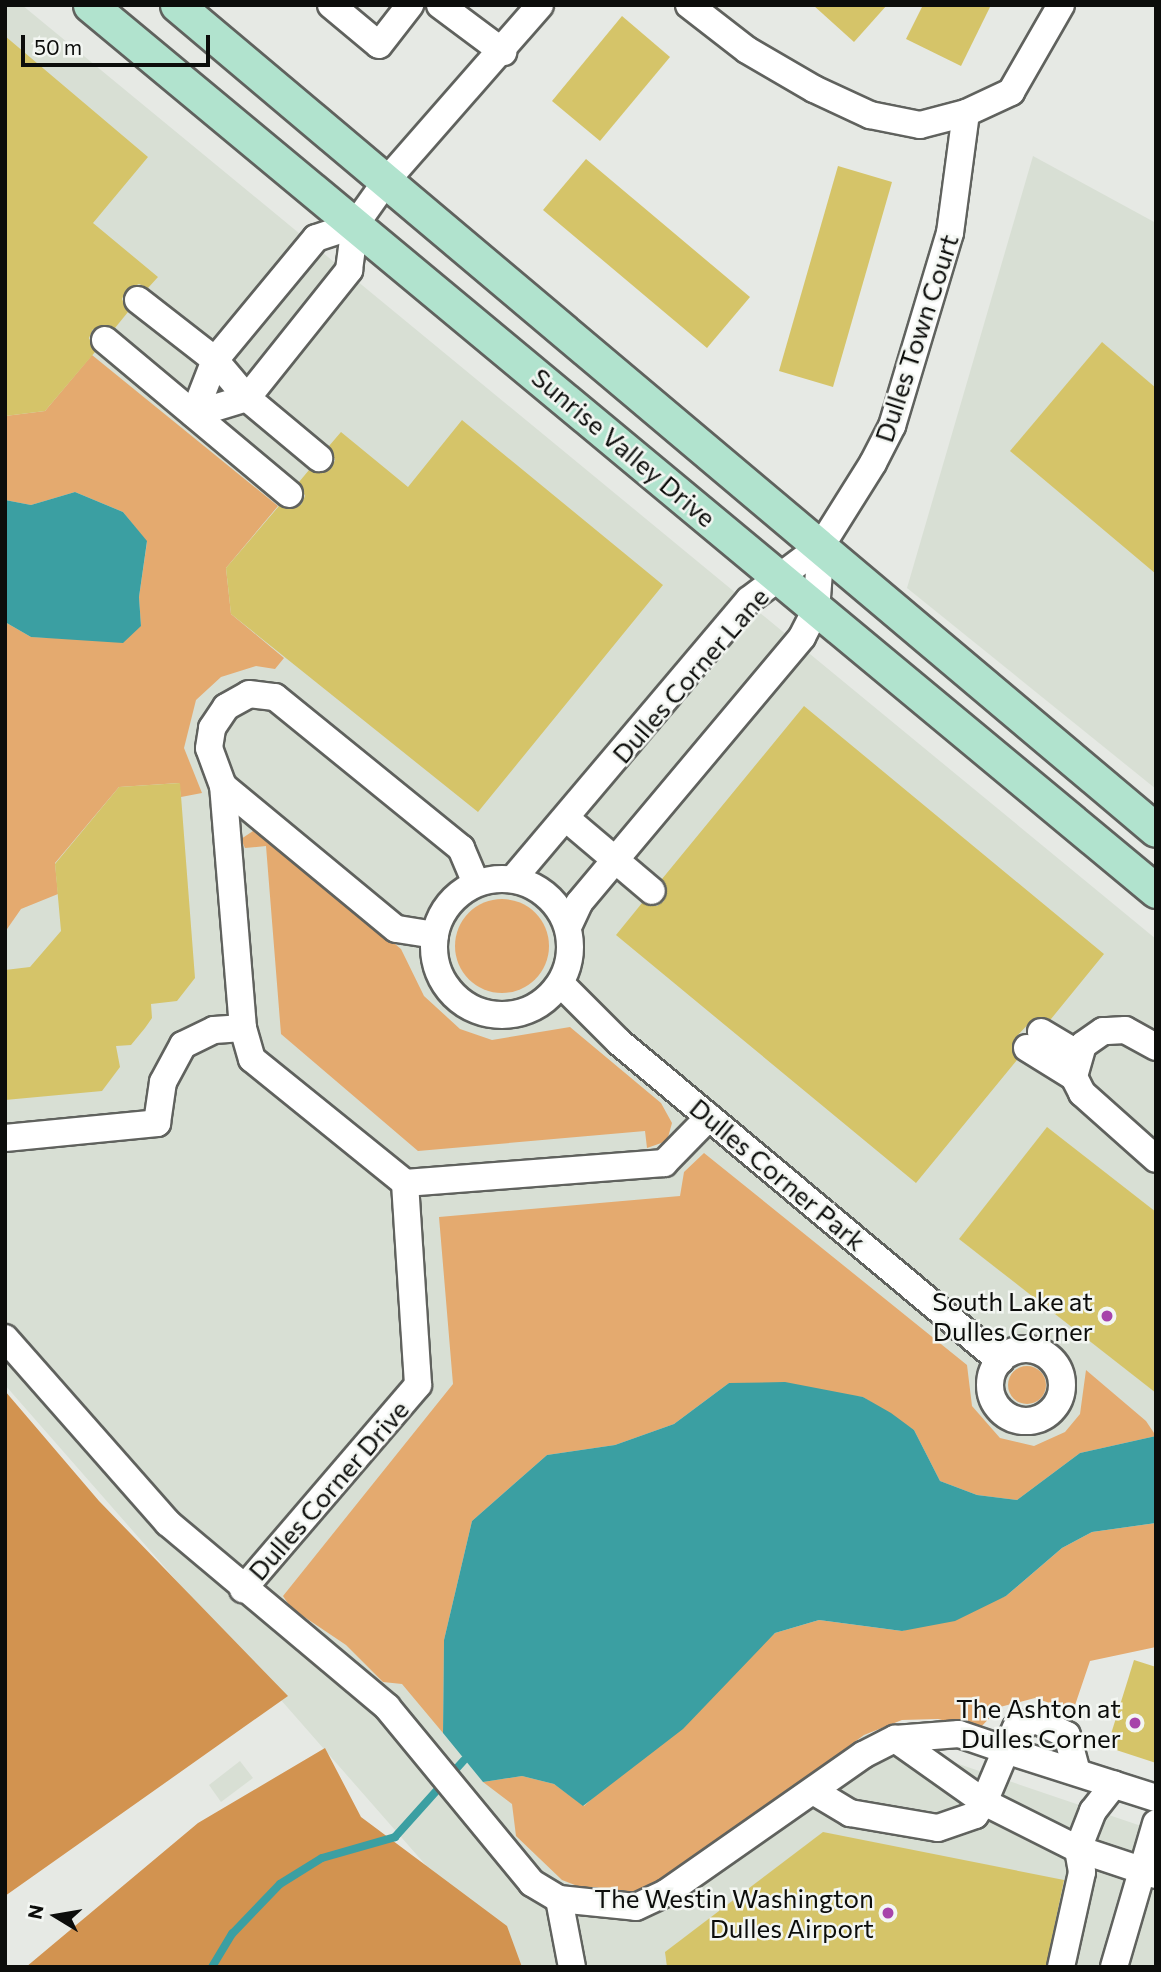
<!DOCTYPE html>
<html>
<head>
<meta charset="utf-8">
<style>
	body { margin:0 }
	#map { position:relative; width:1161px; height:1972px; overflow:hidden; background:#e6e9e4; font-family:Commissioner,sans-serif }
	div>[style] { position:absolute }
	.built>* { inset:0; background:#d8dfd4 }
	.green>* { inset:0; background:#e4aa6f }
	.round { border-radius:50% }
	.forest>* { inset:0; background:#d29350 }
	.water>* { inset:0; background:#3b9fa2 }
	.stream>* { height:8px; margin:-4px; padding:0 4px; transform-origin:4px; border-radius:4px; background:#3b9fa2 }
	.building>* { inset:0; background:#d5c469 }
	.roads { filter:drop-shadow(2px 0 #60625e) drop-shadow(-2px 0 #60625e) drop-shadow(0 2px #60625e) drop-shadow(0 -2px #60625e) }
	.minor>* { height:26px; margin:-13px; padding:0 13px; transform-origin:13px; border-radius:13px; background:#fff }
	.minor>.ring { margin:-13px; padding:0; box-sizing:content-box; background:none; border:26px solid #fff; border-radius:50% }
	.major>* { height:33px; margin:-16.5px; padding:0 16.5px; transform-origin:16.5px; border-radius:16.5px; background:#b1e3ce }
	.dots>* { width:19px; height:19px; translate:-50% -50%; box-sizing:border-box; border:4px solid #f3f6f2; border-radius:50% }
	span { translate:-50% -50%; white-space:nowrap; text-align:center; line-height:1.15; -webkit-text-stroke:5px #f3f6f2; paint-order:stroke }
	.street-label { font-size:26px; color:#0c0d0b }
	.poi-label { font-size:26px; color:#0c0d0b }
	.right { translate:-100% -50%; text-align:right }
	.frame { position:absolute; inset:0; border:7px solid #0c0d0b; pointer-events:none }
	.north { position:absolute; left:21px; top:1881px; width:70px; height:70px; -webkit-text-stroke:5px #f3f6f2; paint-order:stroke; rotate:281deg; font-size:19px; font-weight:700; line-height:28px; text-align:center; color:#0c0d0b }
	.north::after { content:''; display:block; margin:auto; width:24px; height:32px; background:#0c0d0b; clip-path:polygon(50% 0,100% 100%,50% 72%,0 100%) }
	.scale { position:absolute; left:21px; top:35px; width:189px; height:32px; box-sizing:border-box; border:4px solid #0c0d0b; border-top:0; padding-left:9px; font-size:21px; line-height:24px; white-space:nowrap; color:#0c0d0b; -webkit-text-stroke:5px #f3f6f2; paint-order:stroke }
</style>
</head>
<body>
<div id="map">
	<div class="built">
		<div style="clip-path:polygon(5px 5px,22px 5px,1156px 939px,1156px 1484px,582px 1636px,1156px 1831px,1156px 1967px,515px 1967px,5px 1385px)"></div>
		<div style="clip-path:polygon(1033px 156px,1156px 223px,1156px 789px,907px 588px)"></div>
		<div style="clip-path:polygon(240px 1761px,253px 1778px,221px 1802px,209px 1785px)"></div>
	</div>
	<div class="green">
		<div style="clip-path:polygon(92px 355px,278px 506px,226px 568px,231px 614px,284px 658px,275px 669px,256px 666px,221px 677px,196px 700px,184px 748px,202px 793px,181px 797px,179px 783px,119px 787px,55px 863px,58px 894px,21px 909px,5px 932px,5px 622px,31px 637px,79px 639px,141px 626px,139px 597px,147px 542px,123px 512px,75px 492px,31px 505px,5px 500px,5px 416px,45px 411px)"></div>
		<div style="clip-path:polygon(256px 829px,401px 949px,424px 996px,460px 1029px,492px 1040px,570px 1027px,661px 1103px,672px 1123px,667px 1141px,647px 1148px,645px 1131px,418px 1151px,281px 1034px,266px 846px,245px 848px,241px 839px)"></div>
		<div class="round" style="left:455px;top:899px;width:94px;height:94px"></div>
		<div style="clip-path:polygon(704px 1153px,967px 1365px,972px 1406px,1000px 1438px,1034px 1446px,1065px 1432px,1080px 1414px,1086px 1370px,1146px 1421px,1156px 1436px,1080px 1453px,1017px 1500px,977px 1495px,940px 1481px,914px 1430px,863px 1397px,729px 1383px,674px 1424px,615px 1445px,547px 1455px,472px 1521px,444px 1640px,443px 1733px,402px 1684px,383px 1682px,346px 1645px,291px 1608px,283px 1596px,453px 1384px,439px 1217px,680px 1196px,684px 1172px)"></div>
		<div class="round" style="left:1008px;top:1366px;width:38px;height:38px"></div>
		<div style="clip-path:polygon(1156px 1523px,1156px 1647px,1090px 1661px,1073px 1711px,1035px 1698px,1000px 1707px,979px 1729px,938px 1719px,902px 1720px,864px 1735px,663px 1884px,635px 1894px,593px 1892px,562px 1880px,516px 1836px,512px 1804px,483px 1782px,522px 1776px,554px 1784px,584px 1806px,775px 1633px,819px 1620px,902px 1631px,1006px 1596px,1062px 1548px,1092px 1532px)"></div>
	</div>
	<div class="forest">
		<div style="clip-path:polygon(5px 1391px,99px 1501px,288px 1696px,5px 1896px)"></div>
		<div style="clip-path:polygon(325px 1748px,361px 1817px,507px 1926px,522px 1967px,26px 1967px,198px 1823px)"></div>
	</div>
	<div class="water">
		<div style="clip-path:polygon(75px 492px,123px 512px,147px 541px,139px 597px,141px 626px,123px 643px,31px 637px,5px 622px,5px 500px,31px 505px)"></div>
		<div style="clip-path:polygon(785px 1382px,863px 1397px,891px 1413px,914px 1430px,940px 1481px,977px 1495px,1017px 1500px,1080px 1453px,1156px 1436px,1156px 1523px,1092px 1532px,1062px 1548px,1006px 1596px,955px 1621px,902px 1631px,819px 1620px,775px 1633px,683px 1729px,583px 1806px,554px 1784px,522px 1776px,483px 1782px,443px 1733px,444px 1640px,472px 1521px,547px 1455px,615px 1445px,674px 1424px,729px 1383px)"></div>
	</div>
	<div class="stream">
		<div style="left:212px;top:1967px;width:39px;rotate:-59deg"></div>
		<div style="left:232px;top:1934px;width:69px;rotate:-46.2deg"></div>
		<div style="left:280px;top:1884px;width:49px;rotate:-31.8deg"></div>
		<div style="left:322px;top:1858px;width:76px;rotate:-16deg"></div>
		<div style="left:395px;top:1837px;width:103px;rotate:-48.1deg"></div>
	</div>
	<div class="building">
		<div style="clip-path:polygon(813px 5px,887px 5px,854px 42px)"></div>
		<div style="clip-path:polygon(923px 5px,991px 5px,961px 66px,906px 39px)"></div>
		<div style="clip-path:polygon(622px 16px,670px 57px,600px 141px,552px 101px)"></div>
		<div style="clip-path:polygon(5px 36px,148px 157px,93px 223px,158px 277px,148px 288px,139px 284px,126px 290px,122px 299px,128px 312px,115px 328px,93px 329px,89px 338px,95px 352px,45px 411px,5px 416px)"></div>
		<div style="clip-path:polygon(586px 159px,750px 297px,707px 348px,543px 210px)"></div>
		<div style="clip-path:polygon(838px 166px,892px 182px,833px 387px,779px 371px)"></div>
		<div style="clip-path:polygon(1102px 342px,1156px 388px,1156px 574px,1010px 451px)"></div>
		<div style="clip-path:polygon(462px 420px,663px 585px,478px 812px,231px 614px,226px 568px,279px 506px,301px 505px,305px 496px,299px 482px,309px 470px,331px 469px,335px 460px,329px 446px,341px 432px,408px 487px)"></div>
		<div style="clip-path:polygon(804px 706px,1104px 954px,1051px 1019px,1034px 1018px,1014px 1039px,1017px 1060px,916px 1183px,616px 935px,642px 903px,657px 906px,664px 901px,662px 879px)"></div>
		<div style="clip-path:polygon(180px 783px,195px 978px,177px 1001px,151px 1004px,152px 1018px,145px 1028px,131px 1045px,116px 1046px,120px 1067px,102px 1091px,5px 1100px,5px 970px,30px 967px,61px 931px,55px 864px,119px 787px)"></div>
		<div style="clip-path:polygon(1047px 1127px,1156px 1212px,1156px 1393px,959px 1239px)"></div>
		<div style="clip-path:polygon(1134px 1660px,1156px 1667px,1156px 1763px,1107px 1747px)"></div>
		<div style="clip-path:polygon(823px 1832px,1064px 1880px,1046px 1967px,667px 1967px,665px 1952px)"></div>
	</div>
	<div class="roads">
		<div class="minor">
			<div style="left:331px;top:5px;width:62px;rotate:39.8deg"></div>
			<div style="left:379px;top:45px;width:51px;rotate:-52.2deg"></div>
			<div style="left:440px;top:5px;width:79px;rotate:36.7deg"></div>
			<div style="left:689px;top:5px;width:73px;rotate:37.8deg"></div>
			<div style="left:747px;top:50px;width:78px;rotate:30.2deg"></div>
			<div style="left:814px;top:89px;width:62px;rotate:24.9deg"></div>
			<div style="left:870px;top:115px;width:51px;rotate:11.3deg"></div>
			<div style="left:920px;top:125px;width:48px;rotate:-14.6deg"></div>
			<div style="left:966px;top:113px;width:50px;rotate:-25deg"></div>
			<div style="left:1011px;top:92px;width:100px;rotate:-60.1deg"></div>
			<div style="left:355px;top:225px;width:55px;rotate:-54.6deg"></div>
			<div style="left:387px;top:180px;width:232px;rotate:-48.8deg"></div>
			<div style="left:138px;top:300px;width:98px;rotate:37.9deg"></div>
			<div style="left:215px;top:360px;width:50px;rotate:49.9deg"></div>
			<div style="left:247px;top:398px;width:94px;rotate:39.8deg"></div>
			<div style="left:105px;top:340px;width:240px;rotate:39.9deg"></div>
			<div style="left:194px;top:414px;width:55px;rotate:-16.8deg"></div>
			<div style="left:247px;top:398px;width:164px;rotate:-51.4deg"></div>
			<div style="left:349px;top:270px;width:45px;rotate:-82.4deg"></div>
			<div style="left:194px;top:414px;width:58px;rotate:-68.7deg"></div>
			<div style="left:215px;top:360px;width:158px;rotate:-50.4deg"></div>
			<div style="left:316px;top:238px;width:41px;rotate:-18.4deg"></div>
			<div style="left:567px;top:819px;width:111px;rotate:40.3deg"></div>
			<div class="ring" style="left:434px;top:879px;width:110px;height:110px"></div>
			<div style="left:513px;top:879px;width:365px;rotate:-49.8deg"></div>
			<div style="left:749px;top:600px;width:90px;rotate:-36.9deg"></div>
			<div style="left:821px;top:546px;width:98px;rotate:-57.9deg"></div>
			<div style="left:873px;top:463px;width:42px;rotate:-62.8deg"></div>
			<div style="left:892px;top:426px;width:202px;rotate:-73.3deg"></div>
			<div style="left:950px;top:233px;width:121px;rotate:-82.4deg"></div>
			<div style="left:568px;top:927px;width:26px;rotate:-65deg"></div>
			<div style="left:579px;top:903px;width:347px;rotate:-50deg"></div>
			<div style="left:802px;top:637px;width:30px;rotate:-63deg"></div>
			<div style="left:816px;top:610px;width:64px;rotate:-85.5deg"></div>
			<div style="left:435px;top:935px;width:39px;rotate:-171deg"></div>
			<div style="left:396px;top:929px;width:224px;rotate:-140.4deg"></div>
			<div style="left:223px;top:786px;width:40px;rotate:-110.2deg"></div>
			<div style="left:209px;top:748px;width:20px;rotate:-81deg"></div>
			<div style="left:212px;top:728px;width:25px;rotate:-56deg"></div>
			<div style="left:226px;top:707px;width:26px;rotate:-29deg"></div>
			<div style="left:249px;top:694px;width:26px;rotate:7deg"></div>
			<div style="left:275px;top:697px;width:240px;rotate:39.1deg"></div>
			<div style="left:461px;top:848px;width:38px;rotate:67deg"></div>
			<div style="left:561px;top:984px;width:82px;rotate:45deg"></div>
			<div style="left:619px;top:1042px;width:497px;rotate:39.9deg"></div>
			<div style="left:243px;top:1028px;width:32px;rotate:74deg"></div>
			<div style="left:252px;top:1059px;width:197px;rotate:39deg"></div>
			<div style="left:405px;top:1183px;width:202px;rotate:86.3deg"></div>
			<div style="left:418px;top:1385px;width:269px;rotate:130.6deg"></div>
			<div style="left:1041px;top:1032px;width:43px;rotate:30.7deg"></div>
			<div style="left:1156px;top:1047px;width:35px;rotate:-151deg"></div>
			<div style="left:1125px;top:1030px;width:22px;rotate:177deg"></div>
			<div style="left:1103px;top:1031px;width:24px;rotate:145deg"></div>
			<div style="left:1083px;top:1045px;width:33px;rotate:106deg"></div>
			<div style="left:1074px;top:1077px;width:18px;rotate:63deg"></div>
			<div style="left:1082px;top:1093px;width:99px;rotate:41.7deg"></div>
			<div style="left:1027px;top:1048px;width:55px;rotate:31.7deg"></div>
			<div style="left:5px;top:1138px;width:153px;rotate:-5.6deg"></div>
			<div style="left:157px;top:1123px;width:41px;rotate:-81.7deg"></div>
			<div style="left:163px;top:1082px;width:42px;rotate:-61.6deg"></div>
			<div style="left:183px;top:1045px;width:34px;rotate:-26deg"></div>
			<div style="left:214px;top:1030px;width:29px;rotate:-4deg"></div>
			<div style="left:243px;top:1028px;width:243px;rotate:-94.7deg"></div>
			<div style="left:405px;top:1183px;width:260px;rotate:-4.4deg"></div>
			<div style="left:664px;top:1163px;width:64px;rotate:-45.6deg"></div>
			<div style="left:5px;top:1338px;width:247px;rotate:48.6deg"></div>
			<div style="left:168px;top:1523px;width:286px;rotate:40deg"></div>
			<div style="left:387px;top:1707px;width:228px;rotate:50.5deg"></div>
			<div style="left:532px;top:1883px;width:31px;rotate:31deg"></div>
			<div style="left:559px;top:1899px;width:77px;rotate:5.9deg"></div>
			<div style="left:636px;top:1907px;width:33px;rotate:-25deg"></div>
			<div style="left:666px;top:1893px;width:241px;rotate:-35deg"></div>
			<div style="left:863px;top:1755px;width:36px;rotate:-27deg"></div>
			<div style="left:895px;top:1739px;width:64px;rotate:-4.5deg"></div>
			<div style="left:959px;top:1734px;width:50px;rotate:18.8deg"></div>
			<div style="left:1006px;top:1750px;width:24px;rotate:-66deg"></div>
			<div style="left:1016px;top:1728px;width:22px;rotate:-22deg"></div>
			<div style="left:1036px;top:1720px;width:34px;rotate:26deg"></div>
			<div style="left:1067px;top:1735px;width:38px;rotate:75deg"></div>
			<div class="ring" style="left:990px;top:1349px;width:46px;height:46px"></div>
			<div style="left:815px;top:1792px;width:41px;rotate:31deg"></div>
			<div style="left:850px;top:1813px;width:89px;rotate:9.7deg"></div>
			<div style="left:938px;top:1828px;width:39px;rotate:-19deg"></div>
			<div style="left:975px;top:1815px;width:16px;rotate:-55deg"></div>
			<div style="left:984px;top:1802px;width:109px;rotate:-144.7deg"></div>
			<div style="left:1156px;top:1798px;width:157px;rotate:-162.3deg"></div>
			<div style="left:1006px;top:1750px;width:56px;rotate:112.9deg"></div>
			<div style="left:984px;top:1802px;width:105px;rotate:26.6deg"></div>
			<div style="left:1078px;top:1849px;width:82px;rotate:18.4deg"></div>
			<div style="left:559px;top:1899px;width:69px;rotate:79.2deg"></div>
			<div style="left:1061px;top:1967px;width:97px;rotate:-77.5deg"></div>
			<div style="left:1082px;top:1872px;width:23px;rotate:-100deg"></div>
			<div style="left:1078px;top:1849px;width:41px;rotate:-68.5deg"></div>
			<div style="left:1093px;top:1811px;width:34px;rotate:-52deg"></div>
			<div style="left:1114px;top:1967px;width:150px;rotate:-73.7deg"></div>
		</div>
		<div class="major">
			<div style="left:90px;top:5px;width:1386px;rotate:39.73deg"></div>
			<div style="left:177px;top:5px;width:1280px;rotate:40.12deg"></div>
		</div>
	</div>
	<div class="dots">
		<div style="left:1107px;top:1316px;background:#a744aa"></div>
		<div style="left:1135px;top:1723px;background:#a744aa"></div>
		<div style="left:888px;top:1913px;background:#a744aa"></div>
	</div>
	<div class="street-label">
		<span style="left:916px;top:338px;rotate:-72deg">Dulles Town Court</span>
		<span style="left:624px;top:447px;rotate:40deg">Sunrise Valley Drive</span>
		<span style="left:690px;top:675px;rotate:-49deg">Dulles Corner Lane</span>
		<span style="left:778px;top:1174px;rotate:40deg">Dulles Corner Park</span>
		<span style="left:328px;top:1490px;rotate:-49deg">Dulles Corner Drive</span>
	</div>
	<div class="poi-label">
		<span class="right" style="left:1093px;top:1316px">South Lake at<br>Dulles Corner</span>
		<span class="right" style="left:1121px;top:1723px">The Ashton at<br>Dulles Corner</span>
		<span class="right" style="left:874px;top:1913px">The Westin Washington<br>Dulles Airport</span>
	</div>
	<div class="frame"></div>
	<div class="north">N</div>
	<div class="scale">50 m</div>
</div>
</body>
</html>
